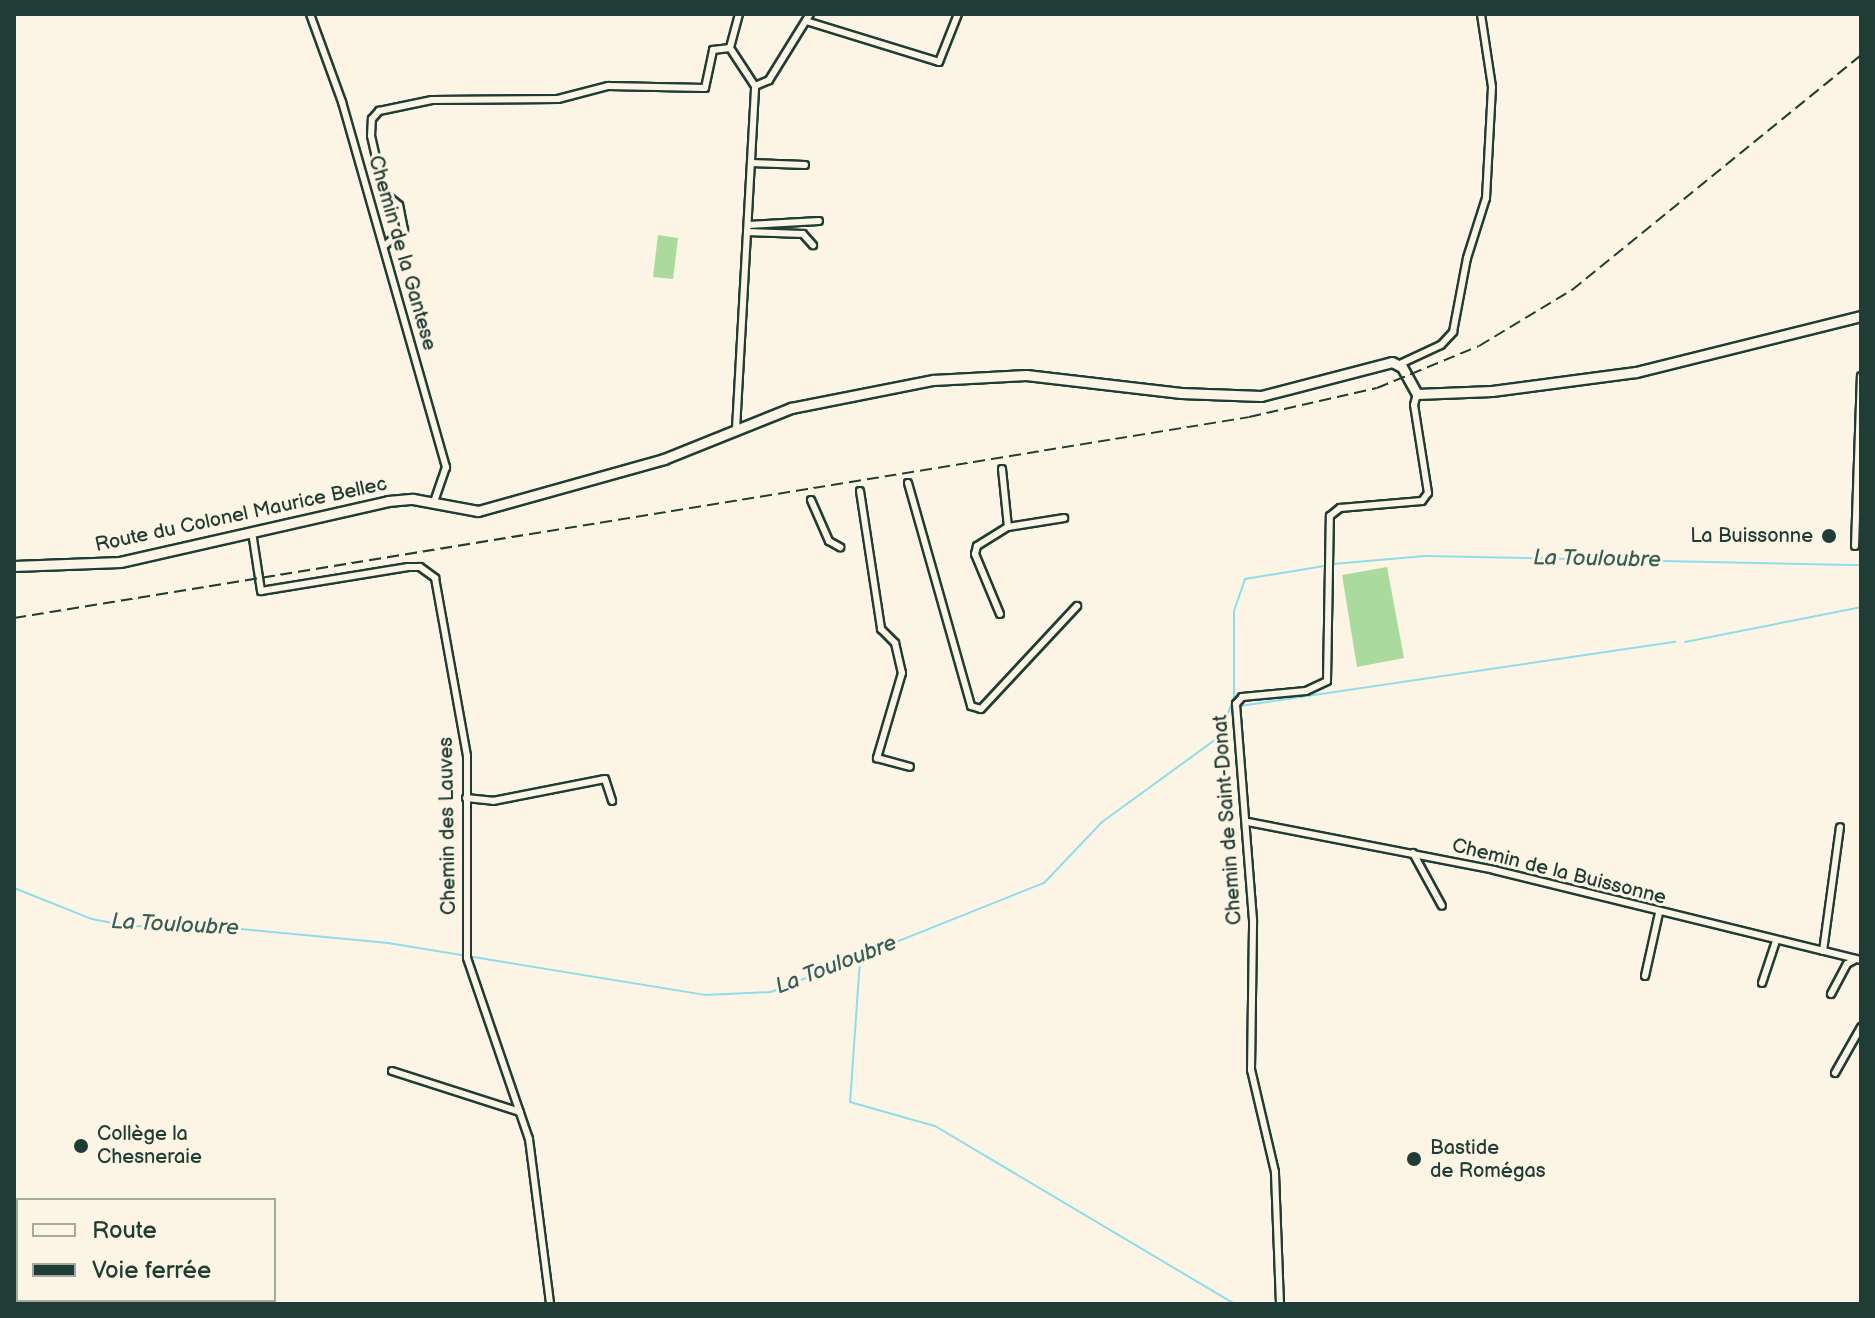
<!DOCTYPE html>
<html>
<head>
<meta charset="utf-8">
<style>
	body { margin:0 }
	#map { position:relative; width:1875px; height:1318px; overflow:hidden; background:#fcf5e5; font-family:"Balsamiq Sans",sans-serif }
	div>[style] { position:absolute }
	.green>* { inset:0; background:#aadb9c }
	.stream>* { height:2px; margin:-1px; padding:0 1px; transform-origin:1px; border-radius:1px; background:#8eddec }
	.roads { filter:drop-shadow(2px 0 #1f3d34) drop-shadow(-2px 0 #1f3d34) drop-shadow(0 2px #1f3d34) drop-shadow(0 -2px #1f3d34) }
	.street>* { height:6px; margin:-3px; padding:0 3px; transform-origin:3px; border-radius:3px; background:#fcf5e5 }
	.secondary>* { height:9px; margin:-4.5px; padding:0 4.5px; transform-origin:4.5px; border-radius:4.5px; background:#fcf5e5 }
	.rail>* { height:2px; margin-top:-1px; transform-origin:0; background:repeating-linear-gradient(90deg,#1f3d34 0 12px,transparent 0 18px) }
	.dots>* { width:22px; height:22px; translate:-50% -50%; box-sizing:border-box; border:4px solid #fcf5e5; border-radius:50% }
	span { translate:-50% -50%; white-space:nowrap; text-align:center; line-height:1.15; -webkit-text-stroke:6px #fcf5e5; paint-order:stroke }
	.street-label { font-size:20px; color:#1f3d34 }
	.poi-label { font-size:20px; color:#1f3d34 }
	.right { translate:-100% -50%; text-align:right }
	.left { translate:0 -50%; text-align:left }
	.water-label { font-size:22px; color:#355d59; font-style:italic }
	.frame { position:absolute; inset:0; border:16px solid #1f3d34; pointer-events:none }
	.legend { position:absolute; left:16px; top:1198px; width:260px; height:104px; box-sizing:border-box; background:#fcf5e5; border:2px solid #a4ab9e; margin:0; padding:10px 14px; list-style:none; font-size:24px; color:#1f3d34 }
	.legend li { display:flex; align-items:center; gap:16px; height:40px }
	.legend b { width:40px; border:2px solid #a4ab9e }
</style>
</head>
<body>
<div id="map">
	<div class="green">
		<div style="clip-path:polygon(658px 235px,678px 238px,673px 279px,653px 277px)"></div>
		<div style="clip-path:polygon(1387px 567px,1404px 658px,1357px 667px,1342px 575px)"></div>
	</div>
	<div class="stream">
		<div style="left:1333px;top:564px;width:92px;rotate:-5deg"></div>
		<div style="left:1425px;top:556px;width:436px;rotate:1.2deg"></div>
		<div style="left:1685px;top:642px;width:179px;rotate:-11.2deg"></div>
		<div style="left:1240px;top:706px;width:440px;rotate:-8.4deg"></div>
		<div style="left:14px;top:888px;width:84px;rotate:21.7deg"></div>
		<div style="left:92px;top:919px;width:38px;rotate:11deg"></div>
		<div style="left:129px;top:926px;width:112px;rotate:1.5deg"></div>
		<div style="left:241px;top:929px;width:148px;rotate:5.4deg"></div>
		<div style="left:388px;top:943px;width:321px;rotate:9.3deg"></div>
		<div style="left:705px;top:995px;width:66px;rotate:-2.6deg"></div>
		<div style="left:771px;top:992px;width:294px;rotate:-21.8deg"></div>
		<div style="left:1044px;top:883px;width:84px;rotate:-46.4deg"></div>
		<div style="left:1102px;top:822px;width:145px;rotate:-36deg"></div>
		<div style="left:1219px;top:737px;width:43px;rotate:-69.4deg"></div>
		<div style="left:1234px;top:697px;width:86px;rotate:-90deg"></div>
		<div style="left:1234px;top:611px;width:34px;rotate:-71deg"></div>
		<div style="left:1245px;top:579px;width:80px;rotate:-9.3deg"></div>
		<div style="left:860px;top:960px;width:142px;rotate:94deg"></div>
		<div style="left:850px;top:1102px;width:88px;rotate:15.8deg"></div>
		<div style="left:935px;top:1126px;width:349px;rotate:30.7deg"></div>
	</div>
	<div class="roads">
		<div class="street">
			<div style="left:310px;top:14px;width:94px;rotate:70deg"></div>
			<div style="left:342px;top:102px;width:380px;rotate:74.1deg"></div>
			<div style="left:446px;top:467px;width:37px;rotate:109deg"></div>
			<div style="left:739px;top:14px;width:35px;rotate:105deg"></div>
			<div style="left:730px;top:48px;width:45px;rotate:56.7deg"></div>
			<div style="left:806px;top:21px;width:139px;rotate:17.1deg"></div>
			<div style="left:939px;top:62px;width:52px;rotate:-68.4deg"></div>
			<div style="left:751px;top:163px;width:54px;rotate:2.1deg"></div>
			<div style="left:748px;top:225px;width:71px;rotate:-3.2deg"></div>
			<div style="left:747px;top:232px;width:56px;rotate:2deg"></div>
			<div style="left:803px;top:234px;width:15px;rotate:48deg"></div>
			<div style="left:384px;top:246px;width:26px;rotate:-39deg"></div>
			<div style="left:404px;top:230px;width:25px;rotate:-101deg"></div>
			<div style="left:399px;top:205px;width:19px;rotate:-141deg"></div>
			<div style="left:384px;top:193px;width:58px;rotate:-102.8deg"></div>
			<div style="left:371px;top:136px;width:17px;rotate:-87deg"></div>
			<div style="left:372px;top:119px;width:11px;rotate:-49deg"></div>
			<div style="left:379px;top:111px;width:54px;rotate:-11.7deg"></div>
			<div style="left:432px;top:100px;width:126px;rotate:-0.5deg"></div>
			<div style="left:558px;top:99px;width:52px;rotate:-14.6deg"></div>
			<div style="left:608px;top:86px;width:97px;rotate:1.2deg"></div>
			<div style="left:705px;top:88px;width:39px;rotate:-78deg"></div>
			<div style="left:713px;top:50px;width:17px;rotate:-7deg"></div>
			<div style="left:1400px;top:364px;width:45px;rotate:-24.9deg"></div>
			<div style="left:1441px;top:345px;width:18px;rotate:-47deg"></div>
			<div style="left:1453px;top:332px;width:75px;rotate:-79.3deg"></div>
			<div style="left:1467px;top:258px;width:63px;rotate:-72.4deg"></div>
			<div style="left:1486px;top:198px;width:111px;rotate:-86.9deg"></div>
			<div style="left:1492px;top:87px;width:74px;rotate:-98.6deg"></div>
			<div style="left:736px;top:429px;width:344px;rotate:-86.8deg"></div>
			<div style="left:755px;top:86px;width:15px;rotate:-23deg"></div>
			<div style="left:769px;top:80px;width:78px;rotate:-58.2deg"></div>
			<div style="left:1002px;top:469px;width:58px;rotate:84.1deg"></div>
			<div style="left:1008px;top:527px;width:57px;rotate:-9.1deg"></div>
			<div style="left:908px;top:483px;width:232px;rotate:74.2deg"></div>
			<div style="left:971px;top:706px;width:10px;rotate:17deg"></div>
			<div style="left:981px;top:709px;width:141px;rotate:-47deg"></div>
			<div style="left:860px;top:491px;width:140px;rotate:81.3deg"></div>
			<div style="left:881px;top:629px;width:20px;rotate:45deg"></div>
			<div style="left:895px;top:643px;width:31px;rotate:77deg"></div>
			<div style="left:902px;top:673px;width:89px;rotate:106.4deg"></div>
			<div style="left:877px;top:758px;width:34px;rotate:15deg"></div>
			<div style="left:811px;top:500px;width:45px;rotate:66.3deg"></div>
			<div style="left:829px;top:541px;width:13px;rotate:29deg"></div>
			<div style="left:252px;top:532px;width:60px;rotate:81.3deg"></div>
			<div style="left:261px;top:591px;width:149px;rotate:-9.3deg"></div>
			<div style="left:408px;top:567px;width:12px"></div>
			<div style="left:420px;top:567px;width:19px;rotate:36deg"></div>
			<div style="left:435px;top:578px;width:181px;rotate:79.8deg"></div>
			<div style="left:467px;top:756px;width:202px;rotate:90deg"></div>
			<div style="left:467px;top:958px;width:191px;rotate:71.1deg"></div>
			<div style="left:529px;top:1139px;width:166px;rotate:82.7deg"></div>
			<div style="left:1855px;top:546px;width:170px;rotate:-88deg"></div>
			<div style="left:1000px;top:614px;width:65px;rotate:-112.6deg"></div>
			<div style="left:975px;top:554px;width:8px;rotate:-76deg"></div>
			<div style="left:977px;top:546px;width:36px;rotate:-32deg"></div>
			<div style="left:466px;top:798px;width:27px;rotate:6deg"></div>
			<div style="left:493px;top:801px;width:114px;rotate:-11.1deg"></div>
			<div style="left:605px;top:779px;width:23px;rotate:72deg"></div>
			<div style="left:1248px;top:822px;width:251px;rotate:11deg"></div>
			<div style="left:1494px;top:870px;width:378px;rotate:13.8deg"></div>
			<div style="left:1413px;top:853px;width:60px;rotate:61.3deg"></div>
			<div style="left:1823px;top:951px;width:125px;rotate:-82.2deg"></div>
			<div style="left:1645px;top:976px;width:65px;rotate:-77.5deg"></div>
			<div style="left:1762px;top:983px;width:44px;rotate:-71.6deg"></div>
			<div style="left:1831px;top:994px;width:34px;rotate:-62deg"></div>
			<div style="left:1847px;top:964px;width:10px;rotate:-29deg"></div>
			<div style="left:392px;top:1071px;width:134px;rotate:17.8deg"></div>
			<div style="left:1835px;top:1073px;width:53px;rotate:-60.5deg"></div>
			<div style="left:14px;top:1274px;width:4px;rotate:27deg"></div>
			<div style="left:84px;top:1300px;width:10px;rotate:24deg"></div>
			<div style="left:1280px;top:1304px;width:132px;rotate:-92.2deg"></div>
			<div style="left:1275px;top:1172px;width:105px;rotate:-103.2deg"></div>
			<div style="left:1251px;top:1070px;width:150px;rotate:-89.2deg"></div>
			<div style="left:1253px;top:920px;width:217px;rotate:-94.5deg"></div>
			<div style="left:1236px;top:704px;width:9px;rotate:-49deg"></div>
			<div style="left:1242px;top:697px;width:64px;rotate:-5.4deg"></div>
			<div style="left:1306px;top:691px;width:23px;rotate:-25deg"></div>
			<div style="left:1327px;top:681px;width:165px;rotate:-89deg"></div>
			<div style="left:1330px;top:516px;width:13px;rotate:-39deg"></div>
			<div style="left:1340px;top:508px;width:82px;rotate:-4.9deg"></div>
			<div style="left:1422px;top:501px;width:10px;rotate:-53deg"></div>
			<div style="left:1428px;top:493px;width:89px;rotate:-99deg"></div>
			<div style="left:1414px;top:405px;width:11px;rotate:-75deg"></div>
		</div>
		<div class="secondary">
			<div style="left:14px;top:566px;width:106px;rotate:-2.2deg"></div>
			<div style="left:120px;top:562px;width:275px;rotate:-12.8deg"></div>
			<div style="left:388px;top:501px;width:25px;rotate:-5deg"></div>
			<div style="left:413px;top:499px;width:66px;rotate:10.5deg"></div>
			<div style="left:478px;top:511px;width:193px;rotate:-15.6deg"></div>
			<div style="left:664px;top:459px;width:137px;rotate:-21.9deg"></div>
			<div style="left:791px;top:408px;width:145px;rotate:-11.2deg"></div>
			<div style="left:933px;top:380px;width:93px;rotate:-3.1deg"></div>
			<div style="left:1026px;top:375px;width:156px;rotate:6.6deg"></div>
			<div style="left:1181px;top:393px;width:80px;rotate:2.1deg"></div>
			<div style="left:1261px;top:396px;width:135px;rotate:-14.5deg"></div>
			<div style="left:1392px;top:362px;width:11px;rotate:27deg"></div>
			<div style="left:1402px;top:367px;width:31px;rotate:61deg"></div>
			<div style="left:1417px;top:394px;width:75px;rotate:-2.3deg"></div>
			<div style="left:1492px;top:391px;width:145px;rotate:-7.5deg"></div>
			<div style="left:1636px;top:372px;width:232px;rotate:-14deg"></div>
		</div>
	</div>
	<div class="rail">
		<div style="left:14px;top:618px;width:1251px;rotate:-9.24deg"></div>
		<div style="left:1249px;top:417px;width:131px;rotate:-12.8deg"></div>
		<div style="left:1377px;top:388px;width:110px;rotate:-22.4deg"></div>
		<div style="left:1479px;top:346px;width:109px;rotate:-31.1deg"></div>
		<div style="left:1572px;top:290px;width:372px;rotate:-39.1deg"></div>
	</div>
	<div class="dots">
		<div style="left:1829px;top:536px;background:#1f3d34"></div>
		<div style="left:81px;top:1146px;background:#1f3d34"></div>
		<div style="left:1414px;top:1159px;background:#1f3d34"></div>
	</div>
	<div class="street-label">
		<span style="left:402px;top:253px;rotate:74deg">Chemin de la Gantese</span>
		<span style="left:241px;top:515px;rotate:-12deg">Route du Colonel Maurice Bellec</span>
		<span style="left:1228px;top:820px;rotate:-94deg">Chemin de Saint-Donat</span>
		<span style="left:448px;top:826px;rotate:-91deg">Chemin des Lauves</span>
		<span style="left:1559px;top:872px;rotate:14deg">Chemin de la Buissonne</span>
	</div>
	<div class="poi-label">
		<span class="right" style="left:1813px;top:536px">La Buissonne</span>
		<span class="left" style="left:97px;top:1146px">Collège la<br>Chesneraie</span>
		<span class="left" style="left:1430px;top:1160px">Bastide<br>de Romégas</span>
	</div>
	<div class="water-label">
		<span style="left:1597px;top:559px;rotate:1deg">La Touloubre</span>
		<span style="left:175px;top:925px;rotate:3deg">La Touloubre</span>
		<span style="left:836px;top:965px;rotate:-21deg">La Touloubre</span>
	</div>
	<div class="frame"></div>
	<ul class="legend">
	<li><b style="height:10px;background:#fcf5e5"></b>Route</li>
	<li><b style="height:10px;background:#1f3d34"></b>Voie ferrée</li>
	</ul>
</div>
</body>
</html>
